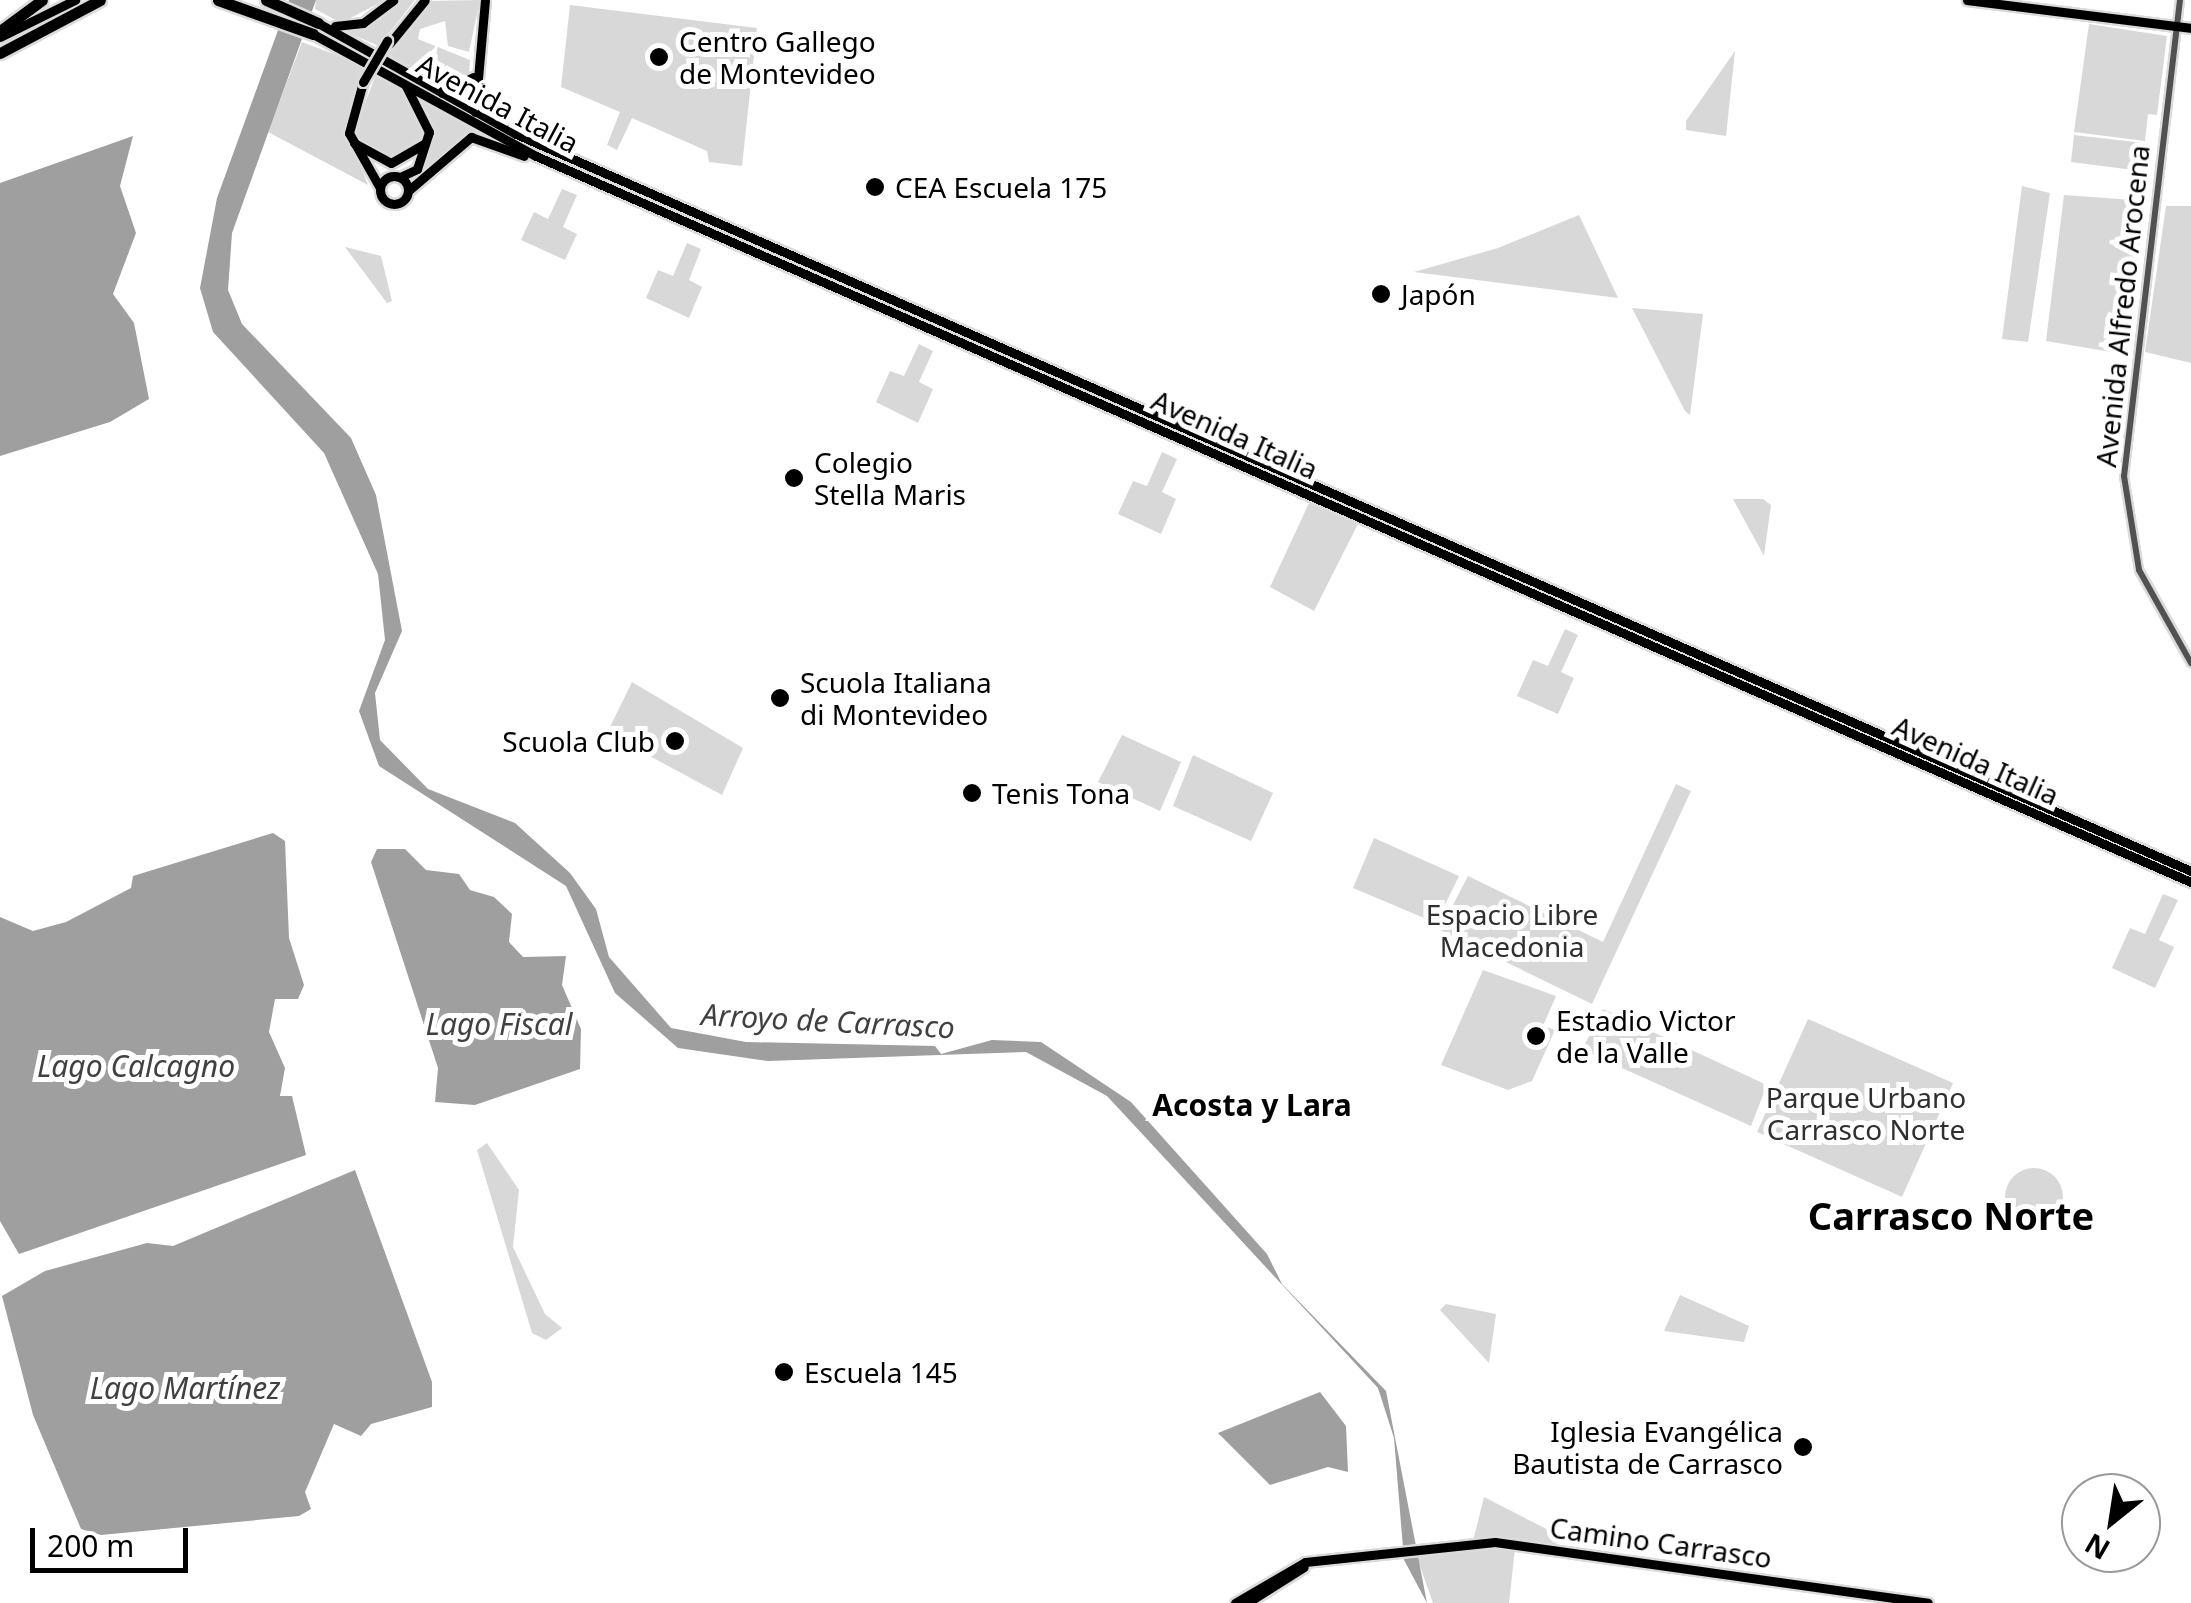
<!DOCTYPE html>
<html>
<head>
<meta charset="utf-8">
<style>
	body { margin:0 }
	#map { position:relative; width:2191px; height:1603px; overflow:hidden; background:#fff; font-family:"Noto Sans",sans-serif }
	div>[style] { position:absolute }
	.green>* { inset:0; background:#d8d8d8 }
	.round { border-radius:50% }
	.water>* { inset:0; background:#9f9f9f }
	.roads { filter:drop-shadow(2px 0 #dbdbdb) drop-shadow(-2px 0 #dbdbdb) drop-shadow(0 2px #dbdbdb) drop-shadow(0 -2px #dbdbdb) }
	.minor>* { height:6px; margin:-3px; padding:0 3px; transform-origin:3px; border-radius:3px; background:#515151 }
	.major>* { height:9px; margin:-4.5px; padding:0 4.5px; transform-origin:4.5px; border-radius:4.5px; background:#000 }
	.major>.ring { margin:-4.5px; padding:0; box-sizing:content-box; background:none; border:9px solid #000; border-radius:50% }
	.highway>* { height:11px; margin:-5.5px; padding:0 5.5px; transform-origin:5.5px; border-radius:5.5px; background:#000 }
	.bridges { filter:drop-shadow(2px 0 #dbdbdb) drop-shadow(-2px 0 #dbdbdb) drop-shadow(0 2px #dbdbdb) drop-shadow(0 -2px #dbdbdb) }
	.major-bridge>* { height:9px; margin:-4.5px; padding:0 4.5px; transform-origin:4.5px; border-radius:4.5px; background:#000 }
	.dots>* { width:28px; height:28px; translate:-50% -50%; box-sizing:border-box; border:5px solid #fff; border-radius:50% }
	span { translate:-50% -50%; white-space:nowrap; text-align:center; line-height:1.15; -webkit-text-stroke:10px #fff; paint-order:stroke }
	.poi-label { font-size:28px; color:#000 }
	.left { translate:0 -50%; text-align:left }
	.right { translate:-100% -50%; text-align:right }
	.street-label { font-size:28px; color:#000 }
	.park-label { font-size:28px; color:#2f2f2f }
	.water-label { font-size:30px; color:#404040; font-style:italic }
	.neighbourhood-label { font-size:30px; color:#000; font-weight:700 }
	.district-label { font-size:38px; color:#000; font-weight:700 }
	.north { position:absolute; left:2061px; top:1473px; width:100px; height:100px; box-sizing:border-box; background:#fff; border:2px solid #999; border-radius:50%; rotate:210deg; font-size:28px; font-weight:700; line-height:40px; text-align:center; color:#000 }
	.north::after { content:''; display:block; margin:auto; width:35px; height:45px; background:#000; clip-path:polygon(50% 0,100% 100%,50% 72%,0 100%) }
	.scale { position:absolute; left:30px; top:1528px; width:158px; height:45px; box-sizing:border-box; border:5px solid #000; border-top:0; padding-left:12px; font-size:30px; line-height:35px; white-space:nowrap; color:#000; -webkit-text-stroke:8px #fff; paint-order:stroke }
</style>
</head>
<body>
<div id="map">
	<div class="green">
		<div style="clip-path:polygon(316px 0,385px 0,341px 23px,315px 9px)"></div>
		<div style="clip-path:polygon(396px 0,415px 0,379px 46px,342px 30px)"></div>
		<div style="clip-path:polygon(480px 0,469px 52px,448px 46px,445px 21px,420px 29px,418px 39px,470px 60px,469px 78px,444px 88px,388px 54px,427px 1px)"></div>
		<div style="clip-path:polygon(570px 5px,757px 28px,742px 166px,709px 162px,707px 151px,632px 118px,617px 150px,607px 145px,620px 112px,561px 87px)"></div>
		<div style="clip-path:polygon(2089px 24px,2167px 36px,2157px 115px,2148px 114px,2145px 141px,2074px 132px)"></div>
		<div style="clip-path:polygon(302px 42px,366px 66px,345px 127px,368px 185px,268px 132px)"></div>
		<div style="clip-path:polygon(1735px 51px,1726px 136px,1686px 130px,1686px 121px)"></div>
		<div style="clip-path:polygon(383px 62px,453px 103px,888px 304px,523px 144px,464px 112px)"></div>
		<div style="clip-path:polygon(377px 72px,408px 93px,426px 121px,424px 139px,398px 161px,362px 147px,355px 129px)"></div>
		<div style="clip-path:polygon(420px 95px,480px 132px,505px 146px,464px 138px,409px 181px,430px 136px)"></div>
		<div style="clip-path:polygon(2074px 135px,2144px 143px,2141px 171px,2071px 162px)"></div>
		<div style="clip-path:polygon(2022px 186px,2050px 193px,2028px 342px,2002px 339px)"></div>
		<div style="clip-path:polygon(562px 189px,577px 195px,563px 227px,577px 234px,565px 260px,521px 240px,534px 212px,548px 219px)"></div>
		<div style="clip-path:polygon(2064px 195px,2146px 201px,2123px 354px,2046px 341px)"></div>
		<div style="clip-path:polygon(2166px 206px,2191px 206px,2191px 363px,2145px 352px)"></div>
		<div style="clip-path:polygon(1579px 215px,1618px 298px,1414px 272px,1498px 248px)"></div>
		<div style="clip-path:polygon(687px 243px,701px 249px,689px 280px,702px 287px,689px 318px,646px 298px,658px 270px,673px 276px)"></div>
		<div style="clip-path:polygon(345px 247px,381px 256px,392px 301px,387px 303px)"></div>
		<div style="clip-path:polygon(1632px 308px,1703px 314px,1690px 415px,1685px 411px)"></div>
		<div style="clip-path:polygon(909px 310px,1348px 504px,1348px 505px,907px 314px)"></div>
		<div style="clip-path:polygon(919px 344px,933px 351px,919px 382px,933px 389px,918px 423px,876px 402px,890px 371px,904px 376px)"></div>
		<div style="clip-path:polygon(1162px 452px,1177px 459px,1162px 492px,1176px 499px,1161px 534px,1118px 514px,1133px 481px,1147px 486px)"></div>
		<div style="clip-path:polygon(1763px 499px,1771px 505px,1764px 556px,1733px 499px)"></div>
		<div style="clip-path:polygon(1309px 503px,1359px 522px,1314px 611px,1270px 587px)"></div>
		<div style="clip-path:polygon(1565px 629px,1578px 635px,1561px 672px,1574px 678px,1558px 714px,1517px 696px,1533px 660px,1548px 666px)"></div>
		<div style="clip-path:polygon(632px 682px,743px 748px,722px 795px,607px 733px)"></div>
		<div style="clip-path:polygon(1122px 735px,1181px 762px,1160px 811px,1098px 782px)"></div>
		<div style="clip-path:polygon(1193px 755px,1273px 793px,1251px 841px,1173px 806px)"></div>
		<div style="clip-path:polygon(1676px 784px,1691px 791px,1592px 1004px,1440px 930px,1468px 876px,1603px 942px)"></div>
		<div style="clip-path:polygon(1374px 838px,1459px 876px,1436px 923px,1353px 888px)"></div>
		<div style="clip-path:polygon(2163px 894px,2178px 900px,2159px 940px,2174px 947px,2155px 988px,2112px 968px,2130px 928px,2145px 934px)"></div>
		<div style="clip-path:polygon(1483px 970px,1556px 996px,1543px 1026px,1555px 1030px,1532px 1081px,1508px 1090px,1441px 1065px)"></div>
		<div style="clip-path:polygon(1603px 1009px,1767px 1085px,1751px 1126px,1582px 1050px)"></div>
		<div style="clip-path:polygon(1808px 1019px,1953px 1083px,1902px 1197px,1757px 1132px)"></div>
		<div style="clip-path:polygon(487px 1143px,519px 1190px,513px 1247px,545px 1314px,562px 1328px,546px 1340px,532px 1333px,477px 1150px)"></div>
		<div class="round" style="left:2005px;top:1168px;width:58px;height:58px"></div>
		<div style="clip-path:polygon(1680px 1295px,1749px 1326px,1744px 1342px,1664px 1331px)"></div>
		<div style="clip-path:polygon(1446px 1304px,1496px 1314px,1489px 1363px,1440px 1310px)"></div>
		<div style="clip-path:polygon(1484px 1497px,1560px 1536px,1557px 1544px,1473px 1541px)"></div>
		<div style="clip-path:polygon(1470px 1548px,1515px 1549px,1509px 1603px,1433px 1603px,1416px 1555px)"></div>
	</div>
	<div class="water">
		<div style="clip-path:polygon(289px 0,316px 0,232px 233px,228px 290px,242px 324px,351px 438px,376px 495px,402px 631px,375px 693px,380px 740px,428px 789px,515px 823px,570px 873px,596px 909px,609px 957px,671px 1028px,746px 1042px,935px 1046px,941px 1054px,992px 1040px,1041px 1042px,1131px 1102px,1267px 1254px,1282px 1284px,1386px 1391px,1427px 1603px,1404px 1560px,1394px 1438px,1378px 1388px,1107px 1096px,1026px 1052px,768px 1061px,678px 1048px,615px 993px,566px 886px,379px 766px,359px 711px,385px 640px,378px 574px,324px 453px,213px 332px,200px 288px,217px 198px)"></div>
		<div style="clip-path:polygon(133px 136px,120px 186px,136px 233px,113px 294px,134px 323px,149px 399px,110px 422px,0 456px,0 183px)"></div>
		<div style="clip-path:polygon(273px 833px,285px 841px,289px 938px,304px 985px,298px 999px,275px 999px,269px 1032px,285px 1068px,280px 1096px,292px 1096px,306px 1155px,19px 1254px,0 1221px,0 917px,33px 931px,66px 922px,131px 888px,133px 876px)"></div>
		<div style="clip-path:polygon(377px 849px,405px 849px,426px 870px,459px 874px,470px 890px,494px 897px,512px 914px,509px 942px,523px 957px,566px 956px,562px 985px,581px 1029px,580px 1069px,475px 1105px,435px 1102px,438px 1068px,371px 862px)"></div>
		<div style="clip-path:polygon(355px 1170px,432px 1382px,432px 1407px,371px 1424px,361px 1436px,334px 1424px,305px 1492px,311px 1509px,299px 1516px,101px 1535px,81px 1529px,33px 1415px,2px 1296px,45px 1271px,147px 1243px,173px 1246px)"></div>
		<div style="clip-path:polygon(1320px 1392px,1346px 1426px,1348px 1472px,1328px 1467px,1270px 1485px,1218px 1433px)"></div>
	</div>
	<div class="roads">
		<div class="minor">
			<div style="left:2180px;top:0;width:479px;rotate:96.7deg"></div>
			<div style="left:2124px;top:476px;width:95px;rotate:80.9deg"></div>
			<div style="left:2139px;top:570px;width:107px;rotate:60.8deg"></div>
		</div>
		<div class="major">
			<div style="left:1967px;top:0;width:226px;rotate:7.1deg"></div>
			<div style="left:318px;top:23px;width:227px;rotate:29.3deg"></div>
			<div style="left:516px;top:134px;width:1830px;rotate:23.75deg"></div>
			<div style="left:335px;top:26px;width:28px;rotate:-6deg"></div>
			<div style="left:363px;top:23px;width:38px;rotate:-37deg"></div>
			<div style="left:313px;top:34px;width:254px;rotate:28.7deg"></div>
			<div style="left:536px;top:156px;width:1807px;rotate:23.69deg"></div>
			<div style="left:0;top:37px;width:84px;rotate:-26.3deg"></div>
			<div style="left:390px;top:43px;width:55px;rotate:-50.9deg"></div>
			<div style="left:363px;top:82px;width:53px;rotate:105.4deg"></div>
			<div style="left:349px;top:133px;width:63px;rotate:60.6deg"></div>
			<div style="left:442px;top:93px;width:35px;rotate:-27deg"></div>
			<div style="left:475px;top:112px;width:112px;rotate:-84.9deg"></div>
			<div style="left:354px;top:143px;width:42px;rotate:28.4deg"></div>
			<div style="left:391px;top:163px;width:39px;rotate:-30deg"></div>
			<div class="ring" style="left:380px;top:176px;width:19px;height:19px"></div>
			<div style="left:400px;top:177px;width:19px;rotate:-25deg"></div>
			<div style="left:417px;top:169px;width:39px;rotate:-72deg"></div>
			<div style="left:429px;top:132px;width:51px;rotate:-116.6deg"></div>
			<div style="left:409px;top:190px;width:82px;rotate:-40.5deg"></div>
			<div style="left:471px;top:137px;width:56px;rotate:19.7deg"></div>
			<div style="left:1235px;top:1603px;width:81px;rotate:-30.4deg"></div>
			<div style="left:1305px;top:1562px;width:191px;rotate:-6deg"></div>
			<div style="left:1495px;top:1542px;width:437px;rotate:8deg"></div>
			<div style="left:1247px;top:1603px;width:67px;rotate:-32.3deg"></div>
		</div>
		<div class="highway">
			<div style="left:218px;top:0;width:101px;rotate:19.7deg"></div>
			<div style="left:266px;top:0;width:57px;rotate:23.9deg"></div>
			<div style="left:0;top:31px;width:52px;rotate:-36.4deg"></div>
			<div style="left:0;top:53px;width:113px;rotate:-27.9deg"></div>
		</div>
	</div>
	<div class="bridges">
		<div class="major-bridge">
			<div style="left:363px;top:82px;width:48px;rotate:-59.7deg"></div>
		</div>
	</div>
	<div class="dots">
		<div style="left:659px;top:57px;background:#000"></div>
		<div style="left:875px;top:187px;background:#000"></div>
		<div style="left:1381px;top:294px;background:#000"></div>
		<div style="left:794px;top:478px;background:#000"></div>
		<div style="left:780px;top:698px;background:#000"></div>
		<div style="left:675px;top:741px;background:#000"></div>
		<div style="left:972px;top:793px;background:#000"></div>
		<div style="left:1536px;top:1036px;background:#000"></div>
		<div style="left:784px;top:1372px;background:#000"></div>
		<div style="left:1803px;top:1447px;background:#000"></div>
	</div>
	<div class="poi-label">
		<span class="left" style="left:679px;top:57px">Centro Gallego<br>de Montevideo</span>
		<span class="left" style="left:895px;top:187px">CEA Escuela 175</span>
		<span class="left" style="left:1401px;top:294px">Japón</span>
		<span class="left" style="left:814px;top:478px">Colegio<br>Stella Maris</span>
		<span class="left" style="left:800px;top:698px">Scuola Italiana<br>di Montevideo</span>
		<span class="right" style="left:655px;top:741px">Scuola Club</span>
		<span class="left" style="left:992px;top:793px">Tenis Tona</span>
		<span class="left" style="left:1556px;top:1036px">Estadio Victor<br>de la Valle</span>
		<span class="left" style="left:804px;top:1372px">Escuela 145</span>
		<span class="right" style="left:1783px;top:1447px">Iglesia Evangélica<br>Bautista de Carrasco</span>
	</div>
	<div class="street-label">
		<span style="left:498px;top:103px;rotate:28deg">Avenida Italia</span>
		<span style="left:2122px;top:306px;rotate:-84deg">Avenida Alfredo Arocena</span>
		<span style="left:1235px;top:434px;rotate:24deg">Avenida Italia</span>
		<span style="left:1976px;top:760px;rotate:24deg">Avenida Italia</span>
		<span style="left:1661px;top:1542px;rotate:8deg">Camino Carrasco</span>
	</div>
	<div class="park-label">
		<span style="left:1512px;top:930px">Espacio Libre<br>Macedonia</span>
		<span style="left:1866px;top:1113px">Parque Urbano<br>Carrasco Norte</span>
	</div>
	<div class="water-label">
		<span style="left:828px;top:1021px;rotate:3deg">Arroyo de Carrasco</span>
		<span style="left:499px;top:1024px">Lago Fiscal</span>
		<span style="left:136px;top:1066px">Lago Calcagno</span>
		<span style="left:185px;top:1388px">Lago Martínez</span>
	</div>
	<div class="neighbourhood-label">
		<span style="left:1252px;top:1105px">Acosta y Lara</span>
	</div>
	<div class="district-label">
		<span style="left:1951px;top:1216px">Carrasco Norte</span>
	</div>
	<div class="north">N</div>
	<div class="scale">200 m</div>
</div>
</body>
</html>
